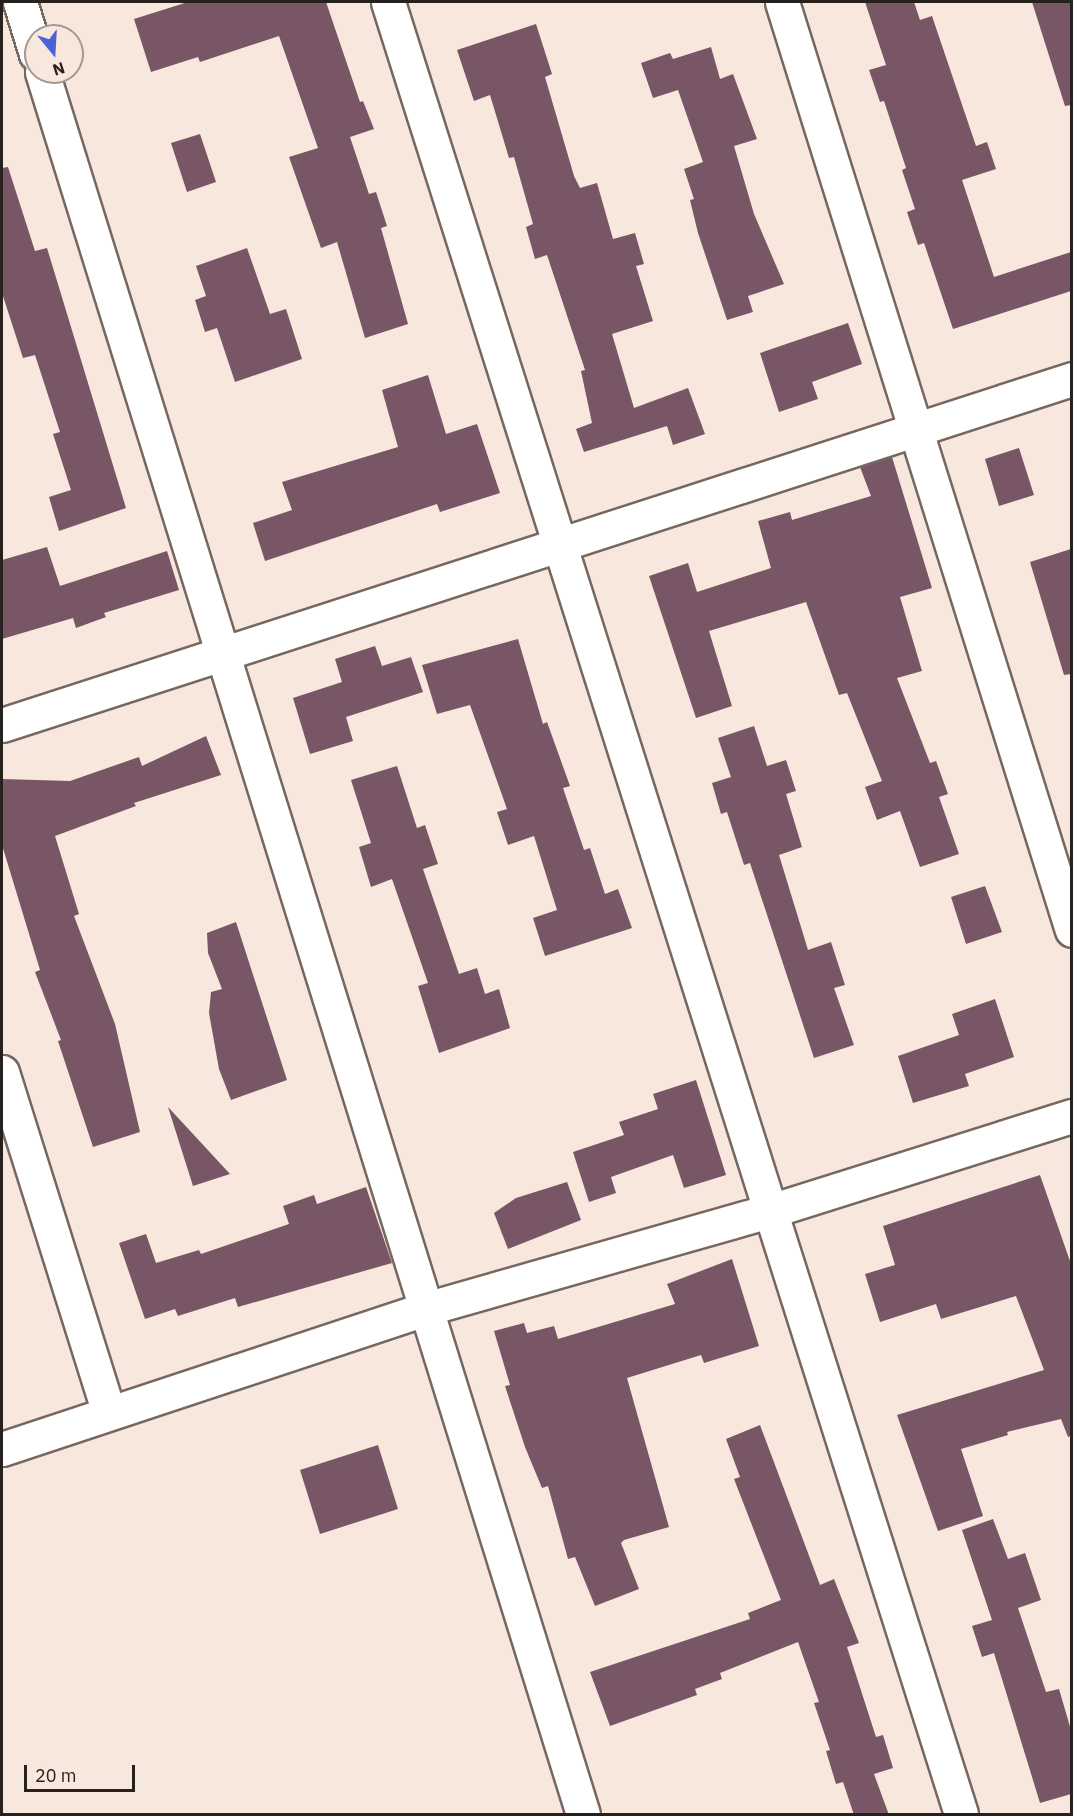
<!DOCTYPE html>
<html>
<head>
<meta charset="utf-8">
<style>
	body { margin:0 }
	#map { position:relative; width:1073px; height:1816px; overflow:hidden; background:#f7e7dd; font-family:"IBM Plex Sans",sans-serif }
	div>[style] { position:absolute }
	.building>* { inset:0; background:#785665 }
	.roads { filter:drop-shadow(2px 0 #766860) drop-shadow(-2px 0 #766860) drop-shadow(0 2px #766860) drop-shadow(0 -2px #766860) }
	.minor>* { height:33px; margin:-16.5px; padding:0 16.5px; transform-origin:16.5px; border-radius:16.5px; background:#fff }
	span { translate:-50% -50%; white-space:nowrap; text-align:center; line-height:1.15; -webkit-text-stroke:6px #f7e7dd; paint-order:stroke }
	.frame { position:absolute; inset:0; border:3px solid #27211e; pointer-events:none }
	.north { position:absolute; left:24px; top:24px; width:60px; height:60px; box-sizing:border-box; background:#f7e7dd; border:2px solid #a49891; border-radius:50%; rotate:162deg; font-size:16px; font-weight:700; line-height:24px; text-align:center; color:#27211e }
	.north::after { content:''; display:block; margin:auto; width:21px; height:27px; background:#4a62d6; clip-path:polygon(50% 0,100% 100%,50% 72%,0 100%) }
	.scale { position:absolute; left:24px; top:1765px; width:111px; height:27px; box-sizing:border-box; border:3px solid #27211e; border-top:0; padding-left:8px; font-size:18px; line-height:21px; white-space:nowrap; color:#27211e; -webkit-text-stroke:4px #f7e7dd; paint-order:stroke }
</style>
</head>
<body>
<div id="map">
	<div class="building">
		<div style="clip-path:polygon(188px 2px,326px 2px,360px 102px,363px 101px,374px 129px,350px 137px,369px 194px,376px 192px,387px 226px,381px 228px,408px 324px,365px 338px,337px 242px,321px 248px,289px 157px,318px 148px,279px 36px,200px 62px,198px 57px,151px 72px,134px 19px)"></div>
		<div style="clip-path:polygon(865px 2px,914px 2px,920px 20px,932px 16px,976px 146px,987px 142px,996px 169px,962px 180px,994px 277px,1071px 252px,1071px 291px,953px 329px,924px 243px,918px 245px,907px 212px,915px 209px,902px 170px,906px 168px,884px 101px,880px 102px,869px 70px,886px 65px)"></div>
		<div style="clip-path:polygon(1032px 2px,1071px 2px,1071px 105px,1065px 106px)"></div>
		<div style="clip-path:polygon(536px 24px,552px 74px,545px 77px,574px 176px,580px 188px,597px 183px,613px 239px,635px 233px,644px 264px,636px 266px,653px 321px,612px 334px,634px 408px,688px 388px,705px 434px,673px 445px,667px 426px,584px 452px,576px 429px,592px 423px,581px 371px,585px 370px,547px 255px,535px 259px,526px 227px,533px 224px,514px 157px,509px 158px,490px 95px,474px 101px,457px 50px)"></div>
		<div style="clip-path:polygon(711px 47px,720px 79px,733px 74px,757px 139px,734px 146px,754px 214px,784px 284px,748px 296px,753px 312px,727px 320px,698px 233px,690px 200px,694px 199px,684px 169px,703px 162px,678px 90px,653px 98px,641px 63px,670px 53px,673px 59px)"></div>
		<div style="clip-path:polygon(200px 134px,216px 182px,187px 192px,171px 143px)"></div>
		<div style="clip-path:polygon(8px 167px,35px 251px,47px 248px,126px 508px,59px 531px,49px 497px,71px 490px,53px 434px,60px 432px,35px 355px,23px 358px,2px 293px,2px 168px)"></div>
		<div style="clip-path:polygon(247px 248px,270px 314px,286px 309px,302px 359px,235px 382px,217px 328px,205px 332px,195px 300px,206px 296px,196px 266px)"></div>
		<div style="clip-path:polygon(848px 323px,862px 364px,812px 382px,818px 399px,779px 412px,760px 353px)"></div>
		<div style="clip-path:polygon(428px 375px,446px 434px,477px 424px,500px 493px,440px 512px,437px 504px,265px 561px,253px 523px,292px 510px,282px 482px,398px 447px,382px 390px)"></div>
		<div style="clip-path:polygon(1019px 448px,1034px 495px,999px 506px,985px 459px)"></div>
		<div style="clip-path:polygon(892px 457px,932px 588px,900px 597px,922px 671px,897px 678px,930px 763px,936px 761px,948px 794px,939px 797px,959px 854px,920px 867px,900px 811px,877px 820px,865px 787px,882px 781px,847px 693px,839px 695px,806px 602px,709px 631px,732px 706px,696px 718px,649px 576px,688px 563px,697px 592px,771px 568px,758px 521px,790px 512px,792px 520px,871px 496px,860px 467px)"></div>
		<div style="clip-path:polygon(47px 547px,60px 586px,167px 551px,179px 590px,104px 613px,106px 617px,76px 628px,73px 618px,2px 639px,2px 560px)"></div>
		<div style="clip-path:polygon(1071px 549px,1071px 674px,1064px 675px,1030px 562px)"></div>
		<div style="clip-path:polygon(518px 639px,543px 724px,547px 722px,570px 786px,563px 788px,584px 850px,590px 848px,605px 894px,618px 889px,632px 928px,545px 956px,533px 918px,557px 910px,534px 836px,508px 845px,497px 812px,507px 809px,470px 705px,437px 714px,422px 665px)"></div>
		<div style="clip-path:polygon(375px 646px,382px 666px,411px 657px,423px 692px,346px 717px,353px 741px,310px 754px,293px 698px,342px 682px,335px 659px)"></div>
		<div style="clip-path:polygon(754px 726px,767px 766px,786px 760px,796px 791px,786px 794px,802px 847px,779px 855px,808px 950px,831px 942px,845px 985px,834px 988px,854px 1045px,814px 1058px,750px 863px,744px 865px,727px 812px,721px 814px,712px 783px,731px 777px,718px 738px)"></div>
		<div style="clip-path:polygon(206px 736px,221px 775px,134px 803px,136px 806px,55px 836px,79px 914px,74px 916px,115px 1024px,140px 1132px,93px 1147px,58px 1041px,61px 1040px,35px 972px,40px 970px,2px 845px,2px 779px,70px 781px,139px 757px,142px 766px)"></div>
		<div style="clip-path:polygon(397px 766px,417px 828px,425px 825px,438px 864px,423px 869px,459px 974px,477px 968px,485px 994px,499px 989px,510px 1028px,439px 1053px,418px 986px,428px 983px,392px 879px,371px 887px,359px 847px,371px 843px,351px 780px)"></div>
		<div style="clip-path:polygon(985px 886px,1002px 932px,966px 944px,951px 897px)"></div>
		<div style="clip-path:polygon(236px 922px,287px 1080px,231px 1100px,219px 1069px,209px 1013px,211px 992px,222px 989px,208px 953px,207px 933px)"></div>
		<div style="clip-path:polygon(995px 999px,1014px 1057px,965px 1074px,969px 1086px,913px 1103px,898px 1056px,959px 1035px,952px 1014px)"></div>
		<div style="clip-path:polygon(696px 1080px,726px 1175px,684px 1188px,673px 1155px,611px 1177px,616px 1193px,589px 1202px,573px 1152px,624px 1135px,619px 1122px,658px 1109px,653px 1094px)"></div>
		<div style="clip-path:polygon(168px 1107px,230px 1174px,193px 1186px)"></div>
		<div style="clip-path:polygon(1040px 1175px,1071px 1264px,1071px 1436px,1068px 1437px,1061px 1419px,1007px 1432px,1008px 1435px,961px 1449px,983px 1516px,938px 1531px,897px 1415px,1044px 1370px,1016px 1296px,941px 1319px,936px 1304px,880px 1322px,865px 1274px,895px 1265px,883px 1226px)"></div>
		<div style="clip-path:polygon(567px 1182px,581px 1220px,508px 1249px,494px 1213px,516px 1198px)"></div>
		<div style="clip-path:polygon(366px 1187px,392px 1263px,238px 1307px,235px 1298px,178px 1316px,175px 1309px,145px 1319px,119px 1243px,146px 1234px,156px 1263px,199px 1250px,201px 1254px,289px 1224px,283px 1206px,314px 1195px,317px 1204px)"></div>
		<div style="clip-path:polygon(732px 1259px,759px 1346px,704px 1363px,701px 1355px,627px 1378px,669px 1527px,624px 1540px,621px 1543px,639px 1589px,595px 1606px,575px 1557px,568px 1559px,548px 1486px,542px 1488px,525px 1447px,505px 1386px,510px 1385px,494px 1331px,524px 1323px,527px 1333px,554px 1326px,558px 1339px,675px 1304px,667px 1284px)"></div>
		<div style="clip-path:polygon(760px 1425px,820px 1585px,834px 1579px,859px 1643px,847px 1647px,876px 1737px,883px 1735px,893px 1768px,874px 1774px,889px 1815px,854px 1815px,843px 1782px,836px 1784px,826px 1751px,830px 1750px,814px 1703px,819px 1702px,798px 1642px,720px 1673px,722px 1679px,695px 1689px,697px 1695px,610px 1726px,590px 1672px,750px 1619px,748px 1613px,781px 1600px,734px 1479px,740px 1477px,726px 1439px)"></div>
		<div style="clip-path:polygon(378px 1445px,398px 1509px,320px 1534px,300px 1470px)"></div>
		<div style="clip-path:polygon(993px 1519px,1008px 1559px,1025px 1553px,1041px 1600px,1018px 1608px,1046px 1692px,1059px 1689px,1071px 1730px,1071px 1794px,1040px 1803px,994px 1653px,982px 1657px,972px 1626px,992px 1620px,962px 1530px)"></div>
	</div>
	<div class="roads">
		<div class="minor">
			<div style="left:20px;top:2px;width:54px;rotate:72.9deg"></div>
			<div style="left:388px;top:2px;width:1900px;rotate:72.45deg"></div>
			<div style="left:782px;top:2px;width:972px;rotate:72.65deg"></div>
			<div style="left:42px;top:72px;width:1824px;rotate:72.75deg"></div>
			<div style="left:2px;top:725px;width:1125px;rotate:-17.92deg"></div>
			<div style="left:2px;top:1072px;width:357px;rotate:72.6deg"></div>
			<div style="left:2px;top:1449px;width:446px;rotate:-18.3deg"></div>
			<div style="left:425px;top:1309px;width:359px;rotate:-15.9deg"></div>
			<div style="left:770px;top:1211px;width:317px;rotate:-17.5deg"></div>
		</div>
	</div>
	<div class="frame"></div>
	<div class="north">N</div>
	<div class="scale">20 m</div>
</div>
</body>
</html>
